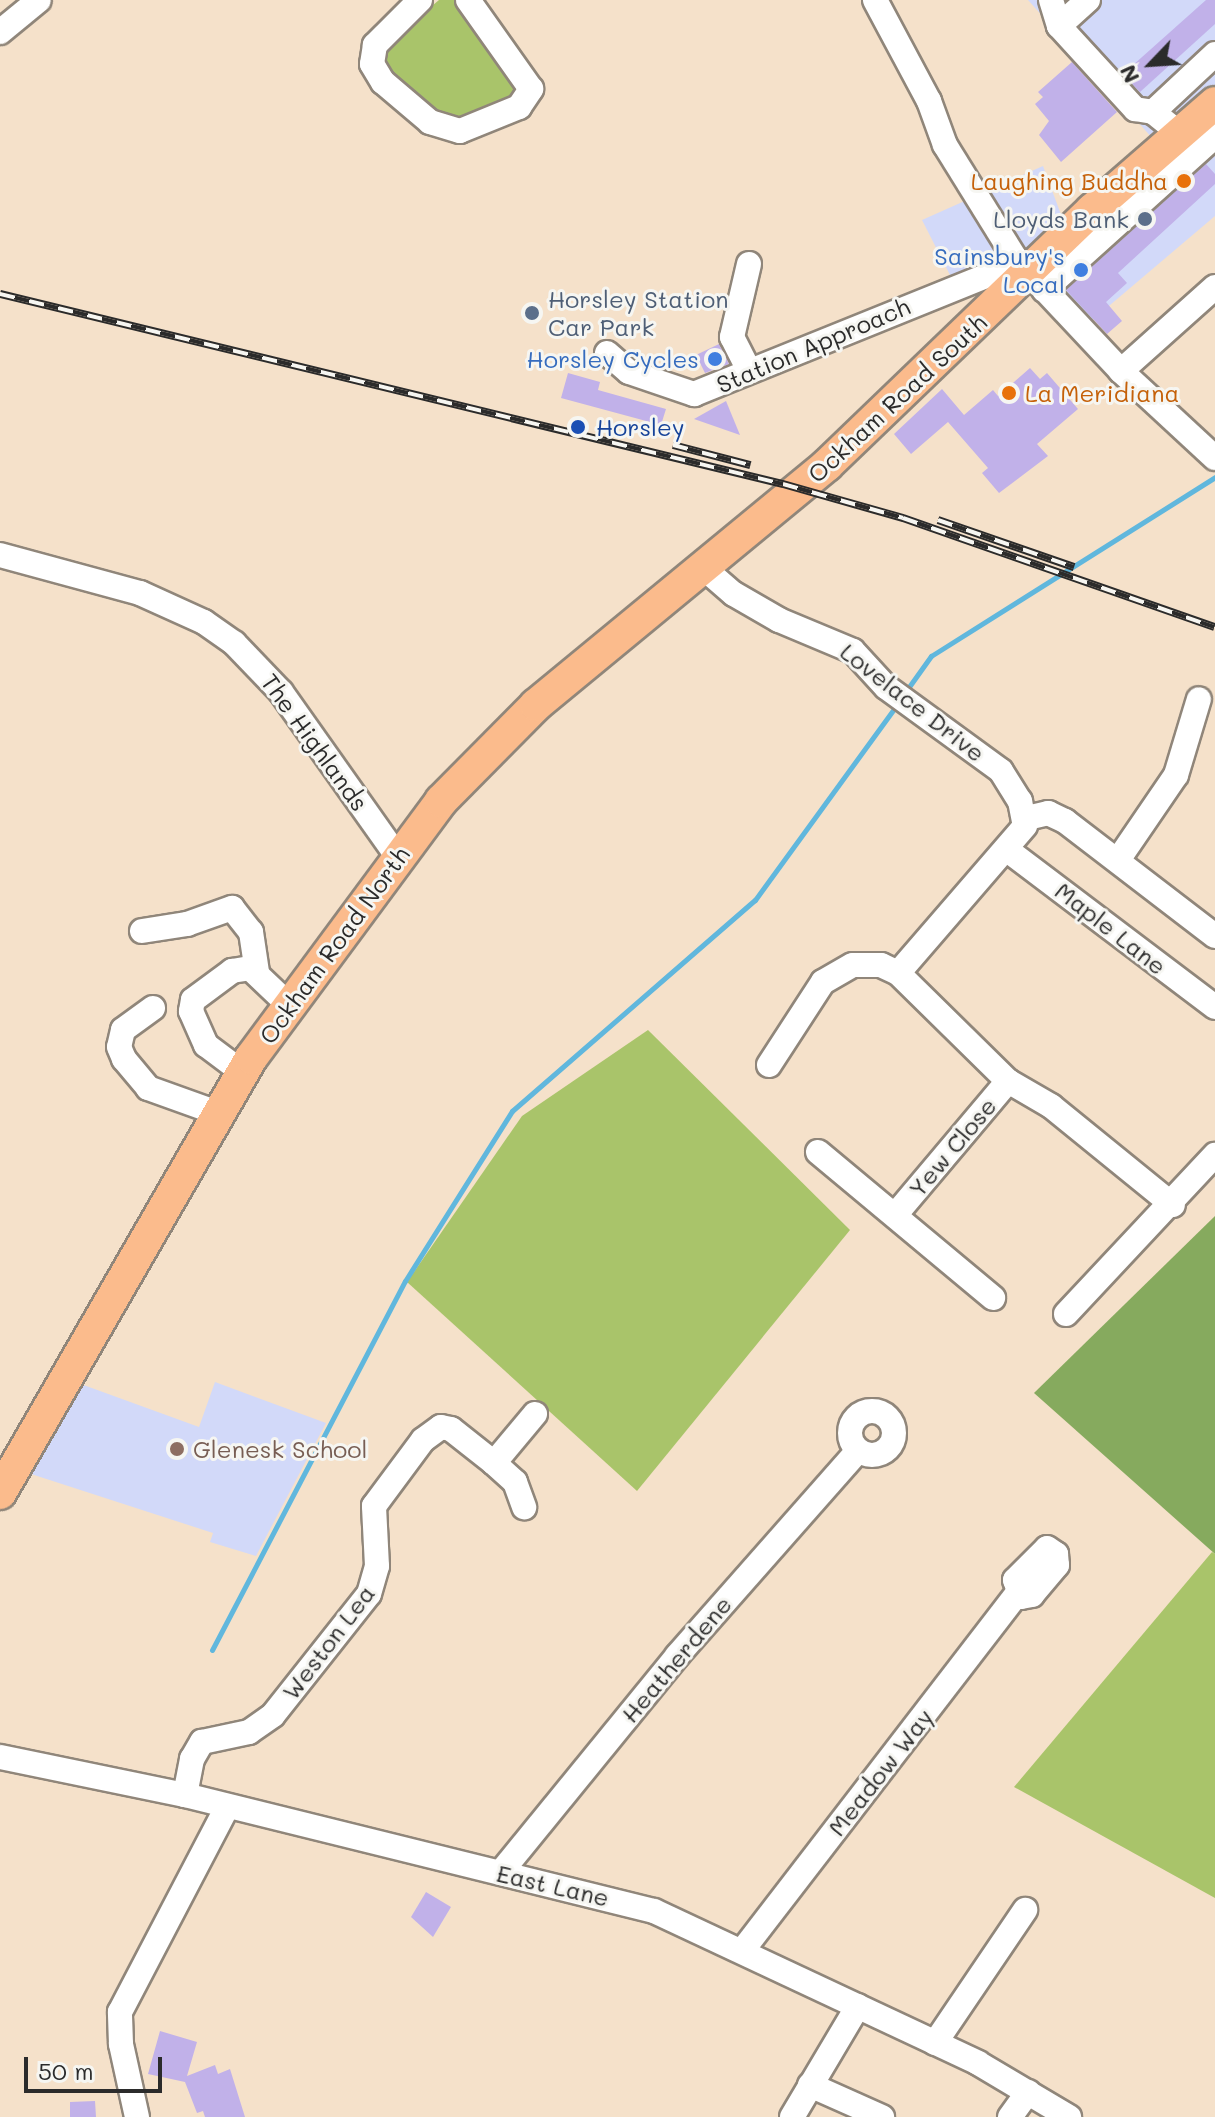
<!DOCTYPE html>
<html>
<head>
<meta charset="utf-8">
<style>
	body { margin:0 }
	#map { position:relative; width:1215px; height:2117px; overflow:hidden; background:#f5e1ca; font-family:Mali,sans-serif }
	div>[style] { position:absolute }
	.built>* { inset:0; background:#d2d9f9 }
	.green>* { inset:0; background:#a9c46a }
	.forest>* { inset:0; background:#86aa5e }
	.stream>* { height:5px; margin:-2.5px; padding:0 2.5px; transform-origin:2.5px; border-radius:2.5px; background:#60b7dd }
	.building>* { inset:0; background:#c1b1e9 }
	.roads { filter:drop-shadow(2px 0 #90867a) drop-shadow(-2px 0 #90867a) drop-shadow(0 2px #90867a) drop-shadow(0 -2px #90867a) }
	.minor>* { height:24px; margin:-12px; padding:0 12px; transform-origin:12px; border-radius:12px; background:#fff }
	.minor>.ring { margin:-12px; padding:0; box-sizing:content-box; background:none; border:24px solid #fff; border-radius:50% }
	.major>* { height:32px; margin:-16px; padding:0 16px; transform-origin:16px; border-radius:16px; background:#fbbb8c }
	.rail>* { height:8px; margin-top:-4px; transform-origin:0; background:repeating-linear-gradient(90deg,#f6f6f2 0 15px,#2b2b2b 0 30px); box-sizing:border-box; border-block:2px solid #2b2b2b }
	.dots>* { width:22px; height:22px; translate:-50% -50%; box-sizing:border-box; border:4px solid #f6f6f2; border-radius:50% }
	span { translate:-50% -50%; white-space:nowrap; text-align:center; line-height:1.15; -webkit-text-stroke:6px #f6f6f2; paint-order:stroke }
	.food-label { font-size:24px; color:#c56008 }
	.right { translate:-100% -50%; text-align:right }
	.left { translate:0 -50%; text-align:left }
	.service-label { font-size:24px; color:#4e5e75 }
	.shop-label { font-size:24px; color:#366cbe }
	.street-label { font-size:24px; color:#2b2b2b }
	.transit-label { font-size:24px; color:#164399 }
	.education-label { font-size:24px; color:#785e54 }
	.north { position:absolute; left:1111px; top:24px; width:80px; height:80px; -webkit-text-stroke:6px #f6f6f2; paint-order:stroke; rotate:245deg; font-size:22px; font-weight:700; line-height:32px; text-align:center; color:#2b2b2b }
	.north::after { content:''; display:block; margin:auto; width:28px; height:36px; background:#2b2b2b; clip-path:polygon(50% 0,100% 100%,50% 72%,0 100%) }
	.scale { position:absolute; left:24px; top:2057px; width:138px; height:36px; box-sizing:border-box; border:4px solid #2b2b2b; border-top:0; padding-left:10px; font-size:24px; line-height:28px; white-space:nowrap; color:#2b2b2b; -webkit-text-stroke:6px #f6f6f2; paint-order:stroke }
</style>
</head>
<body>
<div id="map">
	<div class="built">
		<div style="clip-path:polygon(1028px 0,1215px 0,1215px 216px,1090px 322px,1022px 249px,951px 277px,922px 220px,1043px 166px,1063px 220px,1154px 140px)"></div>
		<div style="clip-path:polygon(215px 1382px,326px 1423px,256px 1556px,210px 1542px,213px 1533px,28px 1473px,78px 1383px,199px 1427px)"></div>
	</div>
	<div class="green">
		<div style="clip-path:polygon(439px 0,456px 0,516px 68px,519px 101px,450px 125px,382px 75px,379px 51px)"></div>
		<div style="clip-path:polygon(648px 1030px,850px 1230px,637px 1491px,407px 1282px,522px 1116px)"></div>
		<div style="clip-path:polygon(1212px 1552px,1215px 1554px,1215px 1898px,1014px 1787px)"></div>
	</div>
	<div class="forest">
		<div style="clip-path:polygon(1215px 1216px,1215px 1554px,1034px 1393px)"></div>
	</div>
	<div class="stream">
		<div style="left:906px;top:691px;width:43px;rotate:-54.5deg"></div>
		<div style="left:931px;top:656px;width:336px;rotate:-32.2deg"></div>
		<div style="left:212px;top:1650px;width:416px;rotate:-62.4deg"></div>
		<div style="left:405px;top:1281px;width:201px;rotate:-57.8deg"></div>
		<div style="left:512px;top:1111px;width:322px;rotate:-41deg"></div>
		<div style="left:755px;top:900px;width:243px;rotate:-54deg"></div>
	</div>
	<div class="building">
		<div style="clip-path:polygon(1206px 0,1215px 0,1215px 24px,1140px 92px,1123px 74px)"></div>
		<div style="clip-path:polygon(1072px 62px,1117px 112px,1061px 162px,1039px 135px,1049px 121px,1035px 104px,1043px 97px,1038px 92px)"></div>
		<div style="clip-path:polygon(1206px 164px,1215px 174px,1215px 184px,1118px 273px,1127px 283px,1106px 302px,1122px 321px,1107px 334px,1066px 290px)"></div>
		<div style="clip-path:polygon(719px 344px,729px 364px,705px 373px,696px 355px)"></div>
		<div style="clip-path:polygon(1030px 368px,1040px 379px,1047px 373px,1078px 409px,1037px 444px,1048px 456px,999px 493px,982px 473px,988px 468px,948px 422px,911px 454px,894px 434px,942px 389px,964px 415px,993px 390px,998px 396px)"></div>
		<div style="clip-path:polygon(568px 373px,600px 382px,598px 390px,666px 409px,661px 425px,561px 398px)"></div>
		<div style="clip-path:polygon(726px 401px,740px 435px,694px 419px)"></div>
		<div style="clip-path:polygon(426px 1892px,451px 1907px,433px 1937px,411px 1917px)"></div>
		<div style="clip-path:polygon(160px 2031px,197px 2042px,187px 2076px,215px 2065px,218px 2074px,230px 2069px,245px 2117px,205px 2117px,203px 2111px,197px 2113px,185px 2082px,148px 2074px)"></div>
		<div style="clip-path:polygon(95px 2101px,96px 2117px,70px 2117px,70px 2102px)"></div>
	</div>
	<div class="roads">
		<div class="minor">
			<div style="left:420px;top:0;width:64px;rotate:135deg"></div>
			<div style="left:375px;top:45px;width:19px;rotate:99deg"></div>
			<div style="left:372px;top:64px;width:21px;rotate:59deg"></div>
			<div style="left:383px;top:82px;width:62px;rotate:40.4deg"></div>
			<div style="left:430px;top:122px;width:31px;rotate:17deg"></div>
			<div style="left:460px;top:131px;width:64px;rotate:-22.1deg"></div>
			<div style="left:519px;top:107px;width:22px;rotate:-56deg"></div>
			<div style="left:531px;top:89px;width:109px;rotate:-125.3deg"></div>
			<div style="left:875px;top:0;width:115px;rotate:61.9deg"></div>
			<div style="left:929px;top:101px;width:47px;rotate:70deg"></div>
			<div style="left:945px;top:145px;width:133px;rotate:58.2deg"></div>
			<div style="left:1015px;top:258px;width:155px;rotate:46.8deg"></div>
			<div style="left:1121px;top:371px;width:128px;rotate:42.8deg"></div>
			<div style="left:1051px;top:0;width:27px;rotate:73deg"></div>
			<div style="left:1059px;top:26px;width:113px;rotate:47.5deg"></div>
			<div style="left:1135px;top:109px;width:18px;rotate:9deg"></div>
			<div style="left:1153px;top:112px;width:35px;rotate:39deg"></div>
			<div style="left:1059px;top:26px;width:39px;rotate:-42deg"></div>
			<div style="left:0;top:32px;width:50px;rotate:-39.4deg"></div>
			<div style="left:1153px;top:112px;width:85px;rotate:-43.1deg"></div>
			<div style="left:749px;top:264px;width:75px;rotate:103.1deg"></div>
			<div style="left:732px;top:337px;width:37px;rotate:63deg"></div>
			<div style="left:1044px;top:290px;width:230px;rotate:-42deg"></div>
			<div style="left:607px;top:353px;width:29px;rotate:41deg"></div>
			<div style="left:629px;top:372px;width:69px;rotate:18.7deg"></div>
			<div style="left:694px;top:394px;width:350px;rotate:-22deg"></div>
			<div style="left:1121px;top:371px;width:126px;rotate:-41.8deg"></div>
			<div style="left:0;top:555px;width:145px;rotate:15.2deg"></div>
			<div style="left:140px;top:593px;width:70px;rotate:24.4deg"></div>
			<div style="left:204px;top:622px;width:37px;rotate:35deg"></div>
			<div style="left:234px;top:643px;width:68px;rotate:46.2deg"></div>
			<div style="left:281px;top:692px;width:201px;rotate:54.7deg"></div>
			<div style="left:706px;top:570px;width:37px;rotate:41deg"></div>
			<div style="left:734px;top:594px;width:52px;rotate:30deg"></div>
			<div style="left:779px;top:620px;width:80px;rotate:22.7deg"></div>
			<div style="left:853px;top:651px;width:49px;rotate:47.5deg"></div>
			<div style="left:886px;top:687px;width:142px;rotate:36.1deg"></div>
			<div style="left:1001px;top:771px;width:36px;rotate:58deg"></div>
			<div style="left:1020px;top:801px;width:25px;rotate:79deg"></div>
			<div style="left:1025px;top:826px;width:194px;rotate:130.8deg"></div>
			<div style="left:898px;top:973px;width:154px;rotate:44.5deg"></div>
			<div style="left:1008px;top:1081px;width:50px;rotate:30.2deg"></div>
			<div style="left:1051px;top:1106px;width:157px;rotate:39.1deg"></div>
			<div style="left:1027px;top:818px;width:22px;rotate:-13deg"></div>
			<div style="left:1048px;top:813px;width:19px;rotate:25deg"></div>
			<div style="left:1065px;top:821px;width:189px;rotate:37.5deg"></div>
			<div style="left:1006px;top:849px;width:262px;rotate:37.1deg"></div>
			<div style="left:1118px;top:860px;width:103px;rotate:-55.7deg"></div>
			<div style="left:1176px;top:775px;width:79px;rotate:-73.2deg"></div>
			<div style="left:142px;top:931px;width:46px;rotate:-8.8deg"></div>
			<div style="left:187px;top:924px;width:48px;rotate:-19.6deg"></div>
			<div style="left:232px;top:908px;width:31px;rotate:52deg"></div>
			<div style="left:251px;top:932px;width:40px;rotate:81.5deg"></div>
			<div style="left:153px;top:1008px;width:37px;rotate:144deg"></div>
			<div style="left:123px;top:1030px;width:17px;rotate:103deg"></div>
			<div style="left:119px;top:1047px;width:13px;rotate:67deg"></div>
			<div style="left:124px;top:1059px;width:38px;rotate:50deg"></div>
			<div style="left:148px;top:1088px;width:74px;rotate:19.7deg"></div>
			<div style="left:769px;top:1065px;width:99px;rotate:-57deg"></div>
			<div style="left:823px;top:982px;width:34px;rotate:-30deg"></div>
			<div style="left:853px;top:965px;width:28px"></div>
			<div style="left:881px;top:965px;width:19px;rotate:25deg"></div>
			<div style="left:242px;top:1072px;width:45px;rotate:-143.1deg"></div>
			<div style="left:206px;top:1045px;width:37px;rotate:-114deg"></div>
			<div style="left:191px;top:1011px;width:11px;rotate:-80deg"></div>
			<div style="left:193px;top:1000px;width:49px;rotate:-36.6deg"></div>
			<div style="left:232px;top:971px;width:18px;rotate:-9deg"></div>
			<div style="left:250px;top:968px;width:54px;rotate:43.5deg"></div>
			<div style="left:818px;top:1152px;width:228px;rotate:39.8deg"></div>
			<div style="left:896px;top:1214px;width:174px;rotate:-49.9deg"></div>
			<div style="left:1066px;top:1314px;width:218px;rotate:-46.9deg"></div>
			<div class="ring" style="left:850px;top:1411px;width:20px;height:20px"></div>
			<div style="left:494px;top:1463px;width:28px;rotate:42deg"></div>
			<div style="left:515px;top:1482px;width:27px;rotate:70deg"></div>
			<div style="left:1047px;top:1548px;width:11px;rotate:34deg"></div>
			<div style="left:1056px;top:1554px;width:11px;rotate:85deg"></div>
			<div style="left:1057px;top:1565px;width:39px;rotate:130deg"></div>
			<div style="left:1032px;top:1595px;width:11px;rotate:170deg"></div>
			<div style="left:1021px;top:1597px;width:18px;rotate:-109deg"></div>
			<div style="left:1015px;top:1580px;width:45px;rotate:-45deg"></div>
			<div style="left:0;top:1757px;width:189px;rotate:11.6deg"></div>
			<div style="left:185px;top:1795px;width:483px;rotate:13.9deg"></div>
			<div style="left:654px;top:1911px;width:358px;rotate:25.1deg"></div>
			<div style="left:978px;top:2063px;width:106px;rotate:30.7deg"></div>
			<div style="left:185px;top:1795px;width:37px;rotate:-79deg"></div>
			<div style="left:192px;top:1759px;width:20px;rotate:-60deg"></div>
			<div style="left:202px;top:1742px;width:48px;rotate:-12deg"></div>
			<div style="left:249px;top:1732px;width:29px;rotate:-35deg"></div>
			<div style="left:273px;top:1715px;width:154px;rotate:-51.6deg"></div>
			<div style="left:369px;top:1594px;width:29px;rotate:-74deg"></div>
			<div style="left:377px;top:1566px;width:60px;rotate:-92.9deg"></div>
			<div style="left:374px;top:1506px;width:82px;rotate:-53.4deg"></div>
			<div style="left:423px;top:1440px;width:22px;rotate:-36deg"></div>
			<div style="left:441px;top:1427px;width:10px;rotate:11deg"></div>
			<div style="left:451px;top:1429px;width:55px;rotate:38.3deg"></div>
			<div style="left:494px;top:1463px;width:64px;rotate:-50.1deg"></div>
			<div style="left:501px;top:1872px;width:279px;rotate:-50.8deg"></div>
			<div style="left:677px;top:1656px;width:273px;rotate:-48.6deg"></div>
			<div style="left:742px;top:1951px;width:451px;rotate:-52.4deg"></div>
			<div style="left:935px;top:2043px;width:161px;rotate:-55.9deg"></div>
			<div style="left:810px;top:2085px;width:79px;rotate:24deg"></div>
			<div style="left:137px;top:2117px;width:75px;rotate:-102.4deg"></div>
			<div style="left:121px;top:2044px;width:32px;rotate:-92deg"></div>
			<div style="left:120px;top:2012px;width:229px;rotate:-62.4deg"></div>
			<div style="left:792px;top:2117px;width:129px;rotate:-59.3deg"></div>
			<div style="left:1010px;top:2117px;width:31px;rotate:-54deg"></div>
		</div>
		<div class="major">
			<div style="left:0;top:1493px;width:502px;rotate:-60.01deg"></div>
			<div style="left:251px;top:1058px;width:320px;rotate:-53.5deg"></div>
			<div style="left:441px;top:801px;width:135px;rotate:-45.3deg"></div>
			<div style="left:536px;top:705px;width:377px;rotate:-39.5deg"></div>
			<div style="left:827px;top:465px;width:368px;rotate:-43.9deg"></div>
			<div style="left:1092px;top:210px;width:163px;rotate:-41deg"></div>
		</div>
	</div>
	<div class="rail">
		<div style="left:0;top:294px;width:806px;rotate:13.64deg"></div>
		<div style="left:783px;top:484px;width:125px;rotate:15.8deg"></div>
		<div style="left:903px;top:518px;width:330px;rotate:19.3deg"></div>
		<div style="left:673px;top:445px;width:80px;rotate:14.6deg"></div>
		<div style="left:938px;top:520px;width:144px;rotate:19.1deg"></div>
	</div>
	<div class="dots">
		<div style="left:1184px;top:181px;background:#e8710a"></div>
		<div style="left:1145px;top:219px;background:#5c6f8a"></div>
		<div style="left:1081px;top:270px;background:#3f7fe0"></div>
		<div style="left:532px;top:313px;background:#5c6f8a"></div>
		<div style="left:715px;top:359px;background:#3f7fe0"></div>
		<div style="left:1009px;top:393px;background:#e8710a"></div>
		<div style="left:578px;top:427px;background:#1a4fb4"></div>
		<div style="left:177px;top:1449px;background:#8d6e63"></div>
	</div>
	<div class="food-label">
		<span class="right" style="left:1168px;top:181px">Laughing Buddha</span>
		<span class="left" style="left:1025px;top:393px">La Meridiana</span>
	</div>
	<div class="service-label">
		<span class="right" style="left:1129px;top:219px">Lloyds Bank</span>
		<span class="left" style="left:548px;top:313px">Horsley Station<br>Car Park</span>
	</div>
	<div class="shop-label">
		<span class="right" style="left:1065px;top:270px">Sainsbury's<br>Local</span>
		<span class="right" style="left:699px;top:359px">Horsley Cycles</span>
	</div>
	<div class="street-label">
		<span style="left:813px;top:345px;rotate:-23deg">Station Approach</span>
		<span style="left:897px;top:398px;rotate:-43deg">Ockham Road South</span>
		<span style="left:913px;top:702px;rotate:38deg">Lovelace Drive</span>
		<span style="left:315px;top:742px;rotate:54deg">The Highlands</span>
		<span style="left:1111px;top:928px;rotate:38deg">Maple Lane</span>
		<span style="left:334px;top:945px;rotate:-54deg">Ockham Road North</span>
		<span style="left:952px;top:1147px;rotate:-50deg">Yew Close</span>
		<span style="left:328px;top:1642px;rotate:-53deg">Weston Lea</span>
		<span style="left:676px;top:1659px;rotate:-50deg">Heatherdene</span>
		<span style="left:880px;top:1772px;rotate:-52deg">Meadow Way</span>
		<span style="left:553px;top:1885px;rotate:13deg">East Lane</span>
	</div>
	<div class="transit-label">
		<span class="left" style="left:596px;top:427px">Horsley</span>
	</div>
	<div class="education-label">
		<span class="left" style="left:193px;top:1449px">Glenesk School</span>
	</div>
	<div class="north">N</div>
	<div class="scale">50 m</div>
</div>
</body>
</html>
